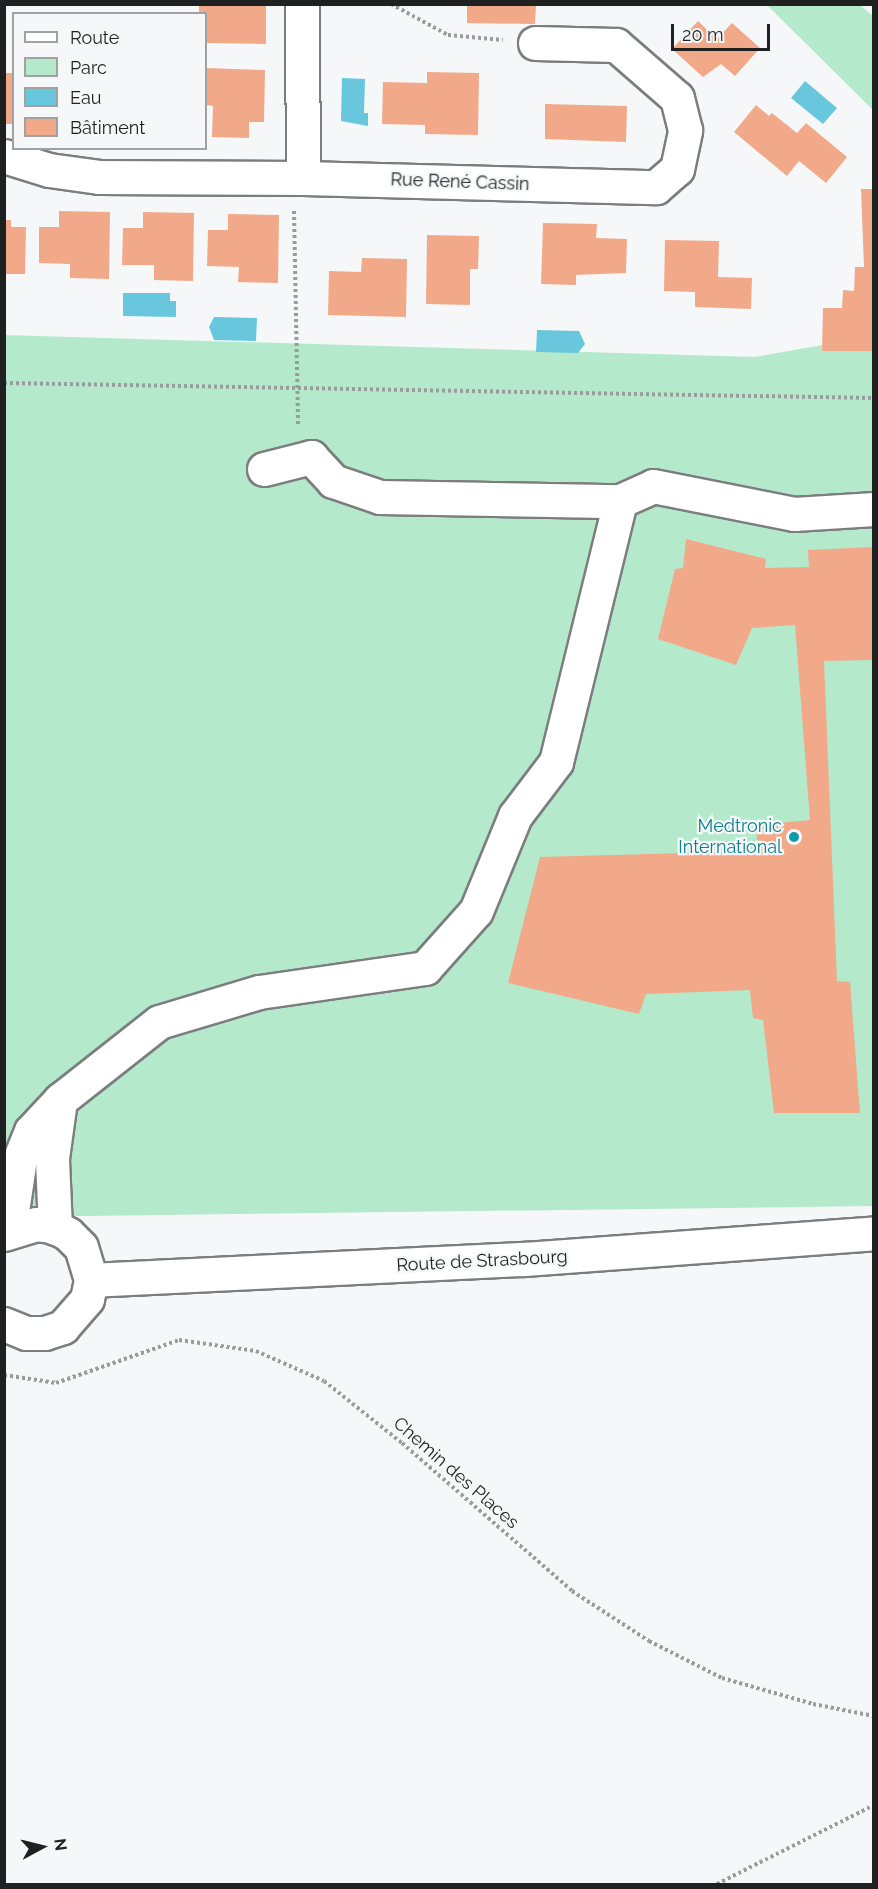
<!DOCTYPE html>
<html>
<head>
<meta charset="utf-8">
<style>
	body { margin:0 }
	#map { position:relative; width:878px; height:1889px; overflow:hidden; background:#f5f7f8; font-family:Raleway,sans-serif }
	div>[style] { position:absolute }
	.green>* { inset:0; background:#b4e9cb }
	.water>* { inset:0; background:#68c7dd }
	.building>* { inset:0; background:#f1a98a }
	.path>* { height:4px; margin-top:-2px; transform-origin:0; background:repeating-linear-gradient(90deg,#9a9b9c 0 3px,transparent 0 6px) }
	.roads { filter:drop-shadow(2px 0 #7c7d7f) drop-shadow(-2px 0 #7c7d7f) drop-shadow(0 2px #7c7d7f) drop-shadow(0 -2px #7c7d7f) }
	.minor>* { height:33px; margin:-16.5px; padding:0 16.5px; transform-origin:16.5px; border-radius:16.5px; background:#fff }
	.major>* { height:33px; margin:-16.5px; padding:0 16.5px; transform-origin:16.5px; border-radius:16.5px; background:#fff }
	.dots>* { width:16px; height:16px; translate:-50% -50%; box-sizing:border-box; border:3px solid #f5f7f8; border-radius:50% }
	span { translate:-50% -50%; white-space:nowrap; text-align:center; line-height:1.15; -webkit-text-stroke:4.5px #f5f7f8; paint-order:stroke }
	.street-label { font-size:18px; color:#1f2020 }
	.culture-label { font-size:18px; color:#0d838f }
	.right { translate:-100% -50%; text-align:right }
	.frame { position:absolute; inset:0; border:6px solid #1f2020; pointer-events:none }
	.legend { position:absolute; left:12px; top:12px; width:195px; height:138px; box-sizing:border-box; background:#f5f7f8; border:2px solid #9fa1a2; margin:0; padding:8px 10px; list-style:none; font-size:18px; color:#1f2020 }
	.legend li { display:flex; align-items:center; gap:12px; height:30px }
	.legend b { width:30px; border:2px solid #9fa1a2 }
	.north { position:absolute; left:12px; top:1817px; width:60px; height:60px; -webkit-text-stroke:4px #f5f7f8; paint-order:stroke; rotate:83deg; font-size:16px; font-weight:700; line-height:24px; text-align:center; color:#1f2020 }
	.north::after { content:''; display:block; margin:auto; width:21px; height:27px; background:#1f2020; clip-path:polygon(50% 0,100% 100%,50% 72%,0 100%) }
	.scale { position:absolute; left:671px; top:24px; width:99px; height:27px; box-sizing:border-box; border:3px solid #1f2020; border-top:0; padding-left:8px; font-size:18px; line-height:21px; white-space:nowrap; color:#1f2020; -webkit-text-stroke:4px #f5f7f8; paint-order:stroke }
</style>
</head>
<body>
<div id="map">
	<div class="green">
		<div style="clip-path:polygon(767px 5px,860px 5px,873px 16px,873px 110px)"></div>
		<div style="clip-path:polygon(4px 335px,755px 357px,873px 336px,873px 1206px,5px 1217px)"></div>
	</div>
	<div class="water">
		<div style="clip-path:polygon(342px 78px,365px 79px,364px 113px,368px 113px,368px 126px,341px 121px)"></div>
		<div style="clip-path:polygon(805px 81px,837px 108px,823px 124px,791px 98px)"></div>
		<div style="clip-path:polygon(123px 293px,170px 293px,170px 301px,176px 301px,176px 317px,123px 316px)"></div>
		<div style="clip-path:polygon(214px 317px,257px 318px,256px 341px,214px 340px,209px 327px)"></div>
		<div style="clip-path:polygon(537px 330px,579px 331px,585px 344px,578px 353px,536px 352px)"></div>
	</div>
	<div class="building">
		<div style="clip-path:polygon(266px 4px,266px 44px,206px 43px,206px 14px,199px 14px,199px 5px)"></div>
		<div style="clip-path:polygon(467px 4px,536px 4px,535px 24px,467px 23px)"></div>
		<div style="clip-path:polygon(698px 21px,717px 39px,732px 23px,760px 48px,735px 76px,721px 64px,703px 77px,672px 49px)"></div>
		<div style="clip-path:polygon(206px 68px,265px 70px,264px 122px,249px 122px,249px 138px,212px 137px,213px 106px,206px 105px)"></div>
		<div style="clip-path:polygon(427px 72px,479px 73px,478px 135px,425px 134px,425px 125px,382px 124px,383px 82px,427px 83px)"></div>
		<div style="clip-path:polygon(4px 73px,14px 73px,14px 124px,4px 124px)"></div>
		<div style="clip-path:polygon(545px 104px,627px 106px,626px 142px,545px 139px)"></div>
		<div style="clip-path:polygon(756px 105px,769px 116px,772px 113px,797px 133px,806px 123px,847px 157px,826px 183px,799px 161px,787px 176px,734px 132px)"></div>
		<div style="clip-path:polygon(861px 189px,874px 189px,874px 351px,822px 351px,823px 308px,842px 308px,843px 290px,854px 291px,855px 267px,864px 267px)"></div>
		<div style="clip-path:polygon(59px 211px,110px 212px,109px 279px,70px 278px,70px 264px,39px 263px,39px 227px,59px 227px)"></div>
		<div style="clip-path:polygon(143px 212px,194px 213px,193px 281px,154px 280px,154px 265px,122px 265px,123px 228px,143px 228px)"></div>
		<div style="clip-path:polygon(228px 214px,279px 215px,278px 283px,238px 282px,239px 267px,207px 266px,208px 230px,228px 230px)"></div>
		<div style="clip-path:polygon(4px 220px,11px 220px,11px 227px,26px 227px,25px 274px,4px 274px)"></div>
		<div style="clip-path:polygon(543px 223px,597px 224px,596px 238px,627px 239px,626px 273px,576px 275px,576px 285px,541px 284px)"></div>
		<div style="clip-path:polygon(427px 235px,479px 236px,478px 269px,470px 269px,470px 305px,426px 304px)"></div>
		<div style="clip-path:polygon(665px 240px,719px 241px,718px 277px,752px 278px,751px 309px,695px 307px,695px 292px,664px 291px)"></div>
		<div style="clip-path:polygon(362px 258px,407px 259px,406px 317px,328px 315px,329px 271px,361px 272px)"></div>
		<div style="clip-path:polygon(686px 539px,766px 559px,765px 568px,809px 567px,808px 550px,874px 547px,874px 660px,824px 661px,837px 981px,850px 982px,860px 1113px,774px 1113px,763px 1020px,753px 1018px,750px 990px,646px 994px,639px 1014px,508px 983px,540px 857px,758px 851px,756px 825px,810px 820px,795px 625px,752px 628px,736px 665px,658px 639px,675px 569px,683px 568px)"></div>
	</div>
	<div class="path">
		<div style="left:391px;top:4px;width:65px;rotate:28.5deg"></div>
		<div style="left:448px;top:35px;width:55px;rotate:5.2deg"></div>
		<div style="left:294px;top:211px;width:215px;rotate:88.9deg"></div>
		<div style="left:4px;top:383px;width:870px;rotate:0.99deg"></div>
		<div style="left:4px;top:1375px;width:53px;rotate:8.7deg"></div>
		<div style="left:56px;top:1383px;width:130px;rotate:-19.3deg"></div>
		<div style="left:179px;top:1340px;width:78px;rotate:8.1deg"></div>
		<div style="left:256px;top:1351px;width:74px;rotate:23.8deg"></div>
		<div style="left:324px;top:1381px;width:100px;rotate:38.5deg"></div>
		<div style="left:402px;top:1443px;width:225px;rotate:41deg"></div>
		<div style="left:572px;top:1591px;width:92px;rotate:33deg"></div>
		<div style="left:649px;top:1641px;width:82px;rotate:26.9deg"></div>
		<div style="left:722px;top:1678px;width:95px;rotate:15.9deg"></div>
		<div style="left:813px;top:1704px;width:62px;rotate:11.1deg"></div>
		<div style="left:717px;top:1884px;width:176px;rotate:-26.7deg"></div>
	</div>
	<div class="roads">
		<div class="minor">
			<div style="left:302px;top:4px;width:174px;rotate:89.7deg"></div>
			<div style="left:4px;top:156px;width:47px;rotate:17.3deg"></div>
			<div style="left:49px;top:170px;width:50px;rotate:8deg"></div>
			<div style="left:99px;top:177px;width:204px;rotate:0.3deg"></div>
			<div style="left:303px;top:178px;width:353px;rotate:1.5deg"></div>
			<div style="left:656px;top:187px;width:28px;rotate:-41deg"></div>
			<div style="left:677px;top:169px;width:40px;rotate:-78deg"></div>
			<div style="left:685px;top:130px;width:33px;rotate:-104deg"></div>
			<div style="left:677px;top:98px;width:81px;rotate:-139deg"></div>
			<div style="left:616px;top:45px;width:81px;rotate:-178.6deg"></div>
			<div style="left:264px;top:469px;width:49px;rotate:-14.3deg"></div>
			<div style="left:311px;top:457px;width:33px;rotate:47deg"></div>
			<div style="left:333px;top:481px;width:50px;rotate:18.8deg"></div>
			<div style="left:380px;top:497px;width:240px;rotate:1deg"></div>
			<div style="left:55px;top:1228px;width:70px;rotate:-92.5deg"></div>
			<div style="left:52px;top:1158px;width:59px;rotate:-82.1deg"></div>
			<div style="left:9px;top:1231px;width:74px;rotate:-81.4deg"></div>
			<div style="left:20px;top:1158px;width:29px;rotate:-68deg"></div>
			<div style="left:31px;top:1131px;width:42px;rotate:-46.9deg"></div>
			<div style="left:60px;top:1100px;width:126px;rotate:-38.2deg"></div>
			<div style="left:159px;top:1022px;width:104px;rotate:-16.7deg"></div>
			<div style="left:259px;top:992px;width:168px;rotate:-8.2deg"></div>
			<div style="left:425px;top:968px;width:76px;rotate:-48.2deg"></div>
			<div style="left:476px;top:911px;width:103px;rotate:-67.7deg"></div>
			<div style="left:515px;top:816px;width:68px;rotate:-52.8deg"></div>
			<div style="left:556px;top:762px;width:269px;rotate:-76.2deg"></div>
			<div style="left:620px;top:501px;width:36px;rotate:-24deg"></div>
			<div style="left:653px;top:486px;width:144px;rotate:11.2deg"></div>
			<div style="left:794px;top:514px;width:80px;rotate:-3.6deg"></div>
		</div>
		<div class="major">
			<div style="left:4px;top:1234px;width:34px;rotate:-17deg"></div>
			<div style="left:36px;top:1224px;width:17px;rotate:7deg"></div>
			<div style="left:53px;top:1226px;width:17px;rotate:28deg"></div>
			<div style="left:68px;top:1234px;width:18px;rotate:45deg"></div>
			<div style="left:81px;top:1247px;width:34px;rotate:73deg"></div>
			<div style="left:91px;top:1280px;width:19px;rotate:102deg"></div>
			<div style="left:87px;top:1299px;width:37px;rotate:131deg"></div>
			<div style="left:63px;top:1327px;width:19px;rotate:162deg"></div>
			<div style="left:45px;top:1333px;width:19px;rotate:180deg"></div>
			<div style="left:26px;top:1333px;width:24px;rotate:-158deg"></div>
			<div style="left:91px;top:1280px;width:434px;rotate:-2.8deg"></div>
			<div style="left:524px;top:1259px;width:351px;rotate:-4.2deg"></div>
		</div>
	</div>
	<div class="dots">
		<div style="left:794px;top:837px;background:#0f9aa8"></div>
	</div>
	<div class="street-label">
		<span style="left:460px;top:182px;rotate:2deg">Rue René Cassin</span>
		<span style="left:482px;top:1261px;rotate:-3deg">Route de Strasbourg</span>
		<span style="left:456px;top:1473px;rotate:41deg">Chemin des Places</span>
	</div>
	<div class="culture-label">
		<span class="right" style="left:782px;top:837px">Medtronic<br>International</span>
	</div>
	<div class="frame"></div>
	<ul class="legend">
	<li><b style="height:8px;background:#fff"></b>Route</li>
	<li><b style="height:16px;background:#b4e9cb"></b>Parc</li>
	<li><b style="height:16px;background:#68c7dd"></b>Eau</li>
	<li><b style="height:16px;background:#f1a98a"></b>Bâtiment</li>
	</ul>
	<div class="north">N</div>
	<div class="scale">20 m</div>
</div>
</body>
</html>
